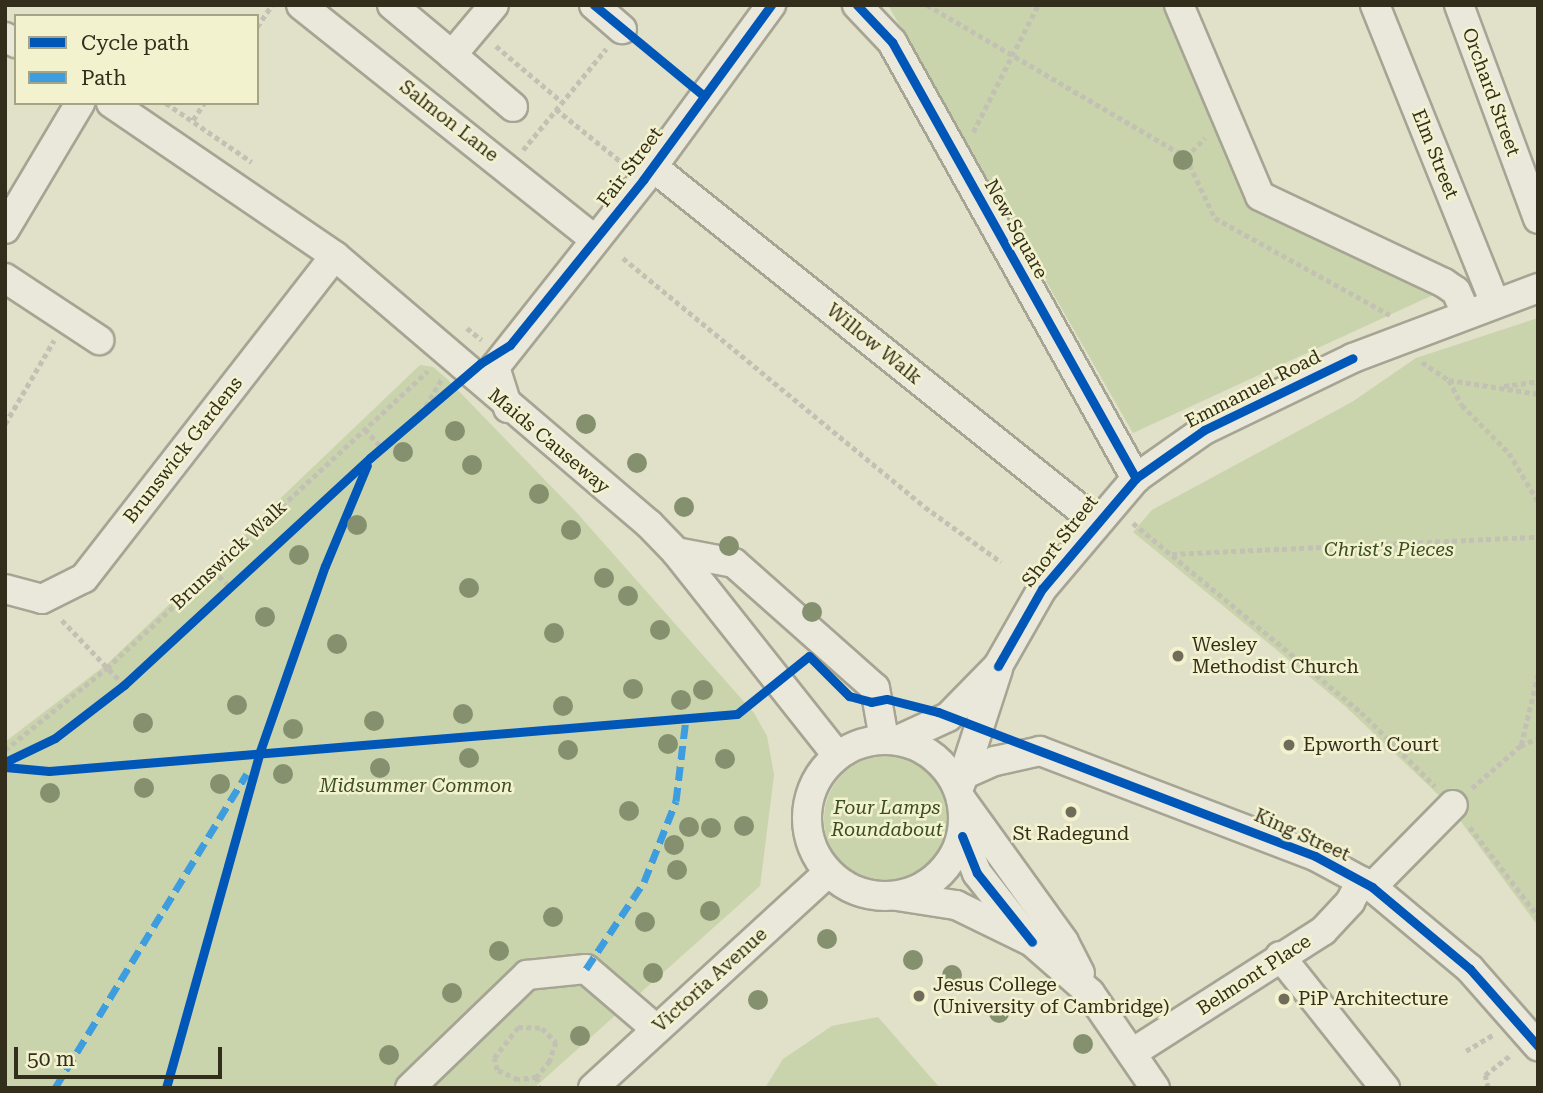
<!DOCTYPE html>
<html>
<head>
<meta charset="utf-8">
<style>
	body { margin:0 }
	#map { position:relative; width:1543px; height:1093px; overflow:hidden; background:#e1e0c9; font-family:"Roboto Serif",serif }
	div>[style] { position:absolute }
	.green>* { inset:0; background:#c9d3ac }
	.round { border-radius:50% }
	.path>* { height:4.5px; margin-top:-2.25px; transform-origin:0; background:repeating-linear-gradient(90deg,#c2c1b3 0 5px,transparent 0 8.5px) }
	.roads { filter:drop-shadow(2px 0 #a6a493) drop-shadow(-2px 0 #a6a493) drop-shadow(0 2px #a6a493) drop-shadow(0 -2px #a6a493) }
	.minor>* { height:28px; margin:-14px; padding:0 14px; transform-origin:14px; border-radius:14px; background:#eae8db }
	.minor>.ring { margin:-14px; padding:0; box-sizing:content-box; background:none; border:28px solid #eae8db; border-radius:50% }
	.quiet>* { height:7px; margin-top:-3.5px; transform-origin:0; background:repeating-linear-gradient(90deg,#3e9ddf 0 14px,transparent 0 21px) }
	.cycleway>* { height:9px; margin:-4.5px; padding:0 4.5px; transform-origin:4.5px; border-radius:4.5px; background:#0057b8 }
	.trees>* { width:20px; height:20px; margin:-10px; border-radius:50%; background:#85906e }
	.dots>* { width:19px; height:19px; translate:-50% -50%; box-sizing:border-box; border:4px solid #f3f2ce; border-radius:50% }
	span { translate:-50% -50%; white-space:nowrap; text-align:center; line-height:1.15; -webkit-text-stroke:5px #f3f2ce; paint-order:stroke }
	.street-label { font-size:19px; color:#332d1c }
	.park-label { font-size:19px; color:#394e24; font-style:italic }
	.poi-label { font-size:19px; color:#332d1c }
	.left { translate:0 -50%; text-align:left }
	.frame { position:absolute; inset:0; border:7px solid #332d1c; pointer-events:none }
	.legend { position:absolute; left:14px; top:14px; width:245px; height:91px; box-sizing:border-box; background:#f3f2ce; border:2px solid #a6a387; margin:0; padding:9px 12px; list-style:none; font-size:21px; color:#332d1c }
	.legend li { display:flex; align-items:center; gap:14px; height:35px }
	.legend b { width:35px; border:2px solid #a6a387 }
	.scale { position:absolute; left:14px; top:1047px; width:208px; height:32px; box-sizing:border-box; border:4px solid #332d1c; border-top:0; padding-left:9px; font-size:21px; line-height:24px; white-space:nowrap; color:#332d1c; -webkit-text-stroke:5px #f3f2ce; paint-order:stroke }
</style>
</head>
<body>
<div id="map">
	<div class="green">
		<div style="clip-path:polygon(888px 5px,1161px 5px,1249px 209px,1424px 284px,1433px 295px,1133px 433px)"></div>
		<div style="clip-path:polygon(1538px 318px,1538px 926px,1448px 804px,1345px 706px,1133px 532px,1152px 510px,1352px 402px,1416px 358px)"></div>
		<div style="clip-path:polygon(420px 365px,433px 367px,447px 379px,577px 513px,754px 713px,767px 736px,774px 775px,760px 886px,534px 1088px,5px 1088px,5px 742px,107px 664px)"></div>
		<div class="round" style="left:824px;top:756px;width:126px;height:126px"></div>
		<div style="clip-path:polygon(878px 1017px,940px 1088px,765px 1088px,783px 1059px,832px 1026px)"></div>
	</div>
	<div class="path">
		<div style="left:927px;top:5px;width:300px;rotate:30.4deg"></div>
		<div style="left:257px;top:27px;width:27px;rotate:-56deg"></div>
		<div style="left:496px;top:46px;width:87px;rotate:40.3deg"></div>
		<div style="left:166px;top:103px;width:104px;rotate:34.5deg"></div>
		<div style="left:556px;top:109px;width:87px;rotate:39deg"></div>
		<div style="left:193px;top:120px;width:20px;rotate:-57deg"></div>
		<div style="left:973px;top:132px;width:143px;rotate:-62.9deg"></div>
		<div style="left:523px;top:150px;width:131px;rotate:-50.6deg"></div>
		<div style="left:1178px;top:155px;width:13px;rotate:42deg"></div>
		<div style="left:1186px;top:157px;width:68px;rotate:64.6deg"></div>
		<div style="left:1215px;top:218px;width:200px;rotate:29deg"></div>
		<div style="left:1186px;top:157px;width:27px;rotate:-45deg"></div>
		<div style="left:623px;top:258px;width:391px;rotate:39.5deg"></div>
		<div style="left:925px;top:507px;width:94px;rotate:35.9deg"></div>
		<div style="left:467px;top:328px;width:19px;rotate:39deg"></div>
		<div style="left:1422px;top:362px;width:32px;rotate:34deg"></div>
		<div style="left:1449px;top:380px;width:90px;rotate:8.9deg"></div>
		<div style="left:1449px;top:380px;width:28px;rotate:63deg"></div>
		<div style="left:1462px;top:405px;width:67px;rotate:45.6deg"></div>
		<div style="left:1509px;top:453px;width:56px;rotate:58.9deg"></div>
		<div style="left:1504px;top:386px;width:34px;rotate:-8deg"></div>
		<div style="left:417px;top:421px;width:48px;rotate:-59.7deg"></div>
		<div style="left:5px;top:424px;width:97px;rotate:-59.7deg"></div>
		<div style="left:365px;top:429px;width:25px;rotate:48deg"></div>
		<div style="left:1133px;top:523px;width:296px;rotate:39.7deg"></div>
		<div style="left:1361px;top:712px;width:105px;rotate:45deg"></div>
		<div style="left:1172px;top:554px;width:366px;rotate:-2.7deg"></div>
		<div style="left:213px;top:570px;width:27px;rotate:45deg"></div>
		<div style="left:62px;top:620px;width:90px;rotate:46.4deg"></div>
		<div style="left:1521px;top:745px;width:73px;rotate:-76.5deg"></div>
		<div style="left:5px;top:750px;width:131px;rotate:-38.8deg"></div>
		<div style="left:107px;top:668px;width:437px;rotate:-42.8deg"></div>
		<div style="left:1472px;top:788px;width:64px;rotate:-41.2deg"></div>
		<div style="left:1520px;top:746px;width:20px;rotate:-24deg"></div>
		<div style="left:1470px;top:827px;width:112px;rotate:52.6deg"></div>
		<div style="left:518px;top:1027px;width:24px;rotate:2deg"></div>
		<div style="left:542px;top:1028px;width:20px;rotate:45deg"></div>
		<div style="left:556px;top:1042px;width:20px;rotate:108deg"></div>
		<div style="left:550px;top:1061px;width:21px;rotate:129deg"></div>
		<div style="left:537px;top:1077px;width:19px;rotate:171deg"></div>
		<div style="left:518px;top:1080px;width:23px;rotate:-155deg"></div>
		<div style="left:497px;top:1070px;width:12px;rotate:-104deg"></div>
		<div style="left:494px;top:1058px;width:39px;rotate:-52deg"></div>
		<div style="left:1466px;top:1051px;width:31px;rotate:-31deg"></div>
		<div style="left:537px;top:1077px;width:11px;rotate:80deg"></div>
		<div style="left:1488px;top:1088px;width:13px;rotate:-103deg"></div>
		<div style="left:1485px;top:1075px;width:34px;rotate:-38deg"></div>
	</div>
	<div class="roads">
		<div class="minor">
			<div style="left:301px;top:5px;width:376px;rotate:38.6deg"></div>
			<div style="left:392px;top:5px;width:78px;rotate:39.8deg"></div>
			<div style="left:452px;top:55px;width:65px;rotate:-50deg"></div>
			<div style="left:594px;top:5px;width:37px;rotate:41deg"></div>
			<div style="left:857px;top:5px;width:51px;rotate:46.6deg"></div>
			<div style="left:892px;top:42px;width:500px;rotate:60.8deg"></div>
			<div style="left:1179px;top:5px;width:207px;rotate:67deg"></div>
			<div style="left:1260px;top:196px;width:204px;rotate:25.3deg"></div>
			<div style="left:1444px;top:283px;width:14px;rotate:34deg"></div>
			<div style="left:1456px;top:291px;width:24px;rotate:66deg"></div>
			<div style="left:1375px;top:5px;width:321px;rotate:68.1deg"></div>
			<div style="left:1459px;top:5px;width:228px;rotate:69.7deg"></div>
			<div style="left:5px;top:37px;width:13px;rotate:29deg"></div>
			<div style="left:452px;top:55px;width:80px;rotate:40.4deg"></div>
			<div style="left:111px;top:103px;width:271px;rotate:34.3deg"></div>
			<div style="left:335px;top:256px;width:413px;rotate:40.5deg"></div>
			<div style="left:649px;top:524px;width:39px;rotate:46deg"></div>
			<div style="left:676px;top:552px;width:259px;rotate:51.6deg"></div>
			<div style="left:653px;top:167px;width:566px;rotate:38.69deg"></div>
			<div style="left:5px;top:229px;width:147px;rotate:-59.2deg"></div>
			<div style="left:5px;top:278px;width:113px;rotate:33.4deg"></div>
			<div style="left:508px;top:408px;width:43px;rotate:-107.6deg"></div>
			<div style="left:495px;top:367px;width:238px;rotate:-51.6deg"></div>
			<div style="left:643px;top:180px;width:217px;rotate:-53.8deg"></div>
			<div style="left:676px;top:552px;width:59px;rotate:10.7deg"></div>
			<div style="left:734px;top:563px;width:188px;rotate:41.6deg"></div>
			<div style="left:875px;top:688px;width:52px;rotate:80deg"></div>
			<div style="left:5px;top:589px;width:38px;rotate:15deg"></div>
			<div style="left:42px;top:599px;width:47px;rotate:-26.6deg"></div>
			<div style="left:84px;top:578px;width:408px;rotate:-52.1deg"></div>
			<div class="ring" style="left:807px;top:740px;width:128px;height:128px"></div>
			<div style="left:898px;top:740px;width:55px;rotate:-24.7deg"></div>
			<div style="left:948px;top:717px;width:71px;rotate:-45.6deg"></div>
			<div style="left:998px;top:666px;width:89px;rotate:-60.3deg"></div>
			<div style="left:1042px;top:589px;width:145px;rotate:-49.7deg"></div>
			<div style="left:1136px;top:478px;width:83px;rotate:-35.2deg"></div>
			<div style="left:1204px;top:430px;width:165px;rotate:-25.8deg"></div>
			<div style="left:1353px;top:358px;width:198px;rotate:-20.7deg"></div>
			<div style="left:963px;top:775px;width:35px;rotate:-24deg"></div>
			<div style="left:995px;top:761px;width:46px;rotate:-12.5deg"></div>
			<div style="left:1040px;top:751px;width:294px;rotate:20.9deg"></div>
			<div style="left:1315px;top:856px;width:65px;rotate:28.5deg"></div>
			<div style="left:1372px;top:887px;width:128px;rotate:39.9deg"></div>
			<div style="left:1470px;top:969px;width:103px;rotate:48.6deg"></div>
			<div style="left:961px;top:783px;width:120px;rotate:-72deg"></div>
			<div style="left:961px;top:799px;width:176px;rotate:54.2deg"></div>
			<div style="left:1064px;top:942px;width:35px;rotate:63deg"></div>
			<div style="left:962px;top:836px;width:40px;rotate:68deg"></div>
			<div style="left:977px;top:873px;width:76px;rotate:51.9deg"></div>
			<div style="left:1372px;top:887px;width:115px;rotate:-45.4deg"></div>
			<div style="left:897px;top:896px;width:60px;rotate:8.7deg"></div>
			<div style="left:956px;top:905px;width:85px;rotate:26deg"></div>
			<div style="left:1032px;top:942px;width:77px;rotate:41.3deg"></div>
			<div style="left:1090px;top:993px;width:115px;rotate:55.6deg"></div>
			<div style="left:1280px;top:956px;width:169px;rotate:51.5deg"></div>
			<div style="left:1132px;top:1053px;width:227px;rotate:-32.6deg"></div>
			<div style="left:1323px;top:931px;width:40px;rotate:-47deg"></div>
			<div style="left:1350px;top:902px;width:24px;rotate:-62deg"></div>
			<div style="left:410px;top:1088px;width:163px;rotate:-44deg"></div>
			<div style="left:527px;top:975px;width:59px;rotate:-5.8deg"></div>
			<div style="left:586px;top:969px;width:92px;rotate:40.6deg"></div>
			<div style="left:593px;top:1088px;width:319px;rotate:-42.5deg"></div>
		</div>
	</div>
	<div class="quiet">
		<div style="left:586px;top:969px;width:105px;rotate:-56.3deg"></div>
		<div style="left:644px;top:882px;width:87px;rotate:-68.4deg"></div>
		<div style="left:676px;top:801px;width:84px;rotate:-83.1deg"></div>
		<div style="left:55px;top:1088px;width:368px;rotate:-58.6deg"></div>
	</div>
	<div class="cycleway">
		<div style="left:594px;top:5px;width:143px;rotate:39.6deg"></div>
		<div style="left:857px;top:5px;width:51px;rotate:46.6deg"></div>
		<div style="left:892px;top:42px;width:500px;rotate:60.8deg"></div>
		<div style="left:998px;top:666px;width:89px;rotate:-60.3deg"></div>
		<div style="left:1042px;top:589px;width:145px;rotate:-49.7deg"></div>
		<div style="left:1136px;top:478px;width:83px;rotate:-35.2deg"></div>
		<div style="left:1204px;top:430px;width:165px;rotate:-25.8deg"></div>
		<div style="left:5px;top:762px;width:55px;rotate:-25.6deg"></div>
		<div style="left:55px;top:738px;width:87px;rotate:-37.5deg"></div>
		<div style="left:124px;top:685px;width:335px;rotate:-42.7deg"></div>
		<div style="left:370px;top:458px;width:146px;rotate:-40.6deg"></div>
		<div style="left:481px;top:363px;width:34px;rotate:-32deg"></div>
		<div style="left:510px;top:345px;width:212px;rotate:-51.1deg"></div>
		<div style="left:643px;top:180px;width:217px;rotate:-53.8deg"></div>
		<div style="left:5px;top:767px;width:44px;rotate:5.2deg"></div>
		<div style="left:49px;top:771px;width:690px;rotate:-4.74deg"></div>
		<div style="left:737px;top:714px;width:92px;rotate:-38.9deg"></div>
		<div style="left:809px;top:656px;width:57px;rotate:45deg"></div>
		<div style="left:849px;top:696px;width:23px;rotate:15deg"></div>
		<div style="left:871px;top:702px;width:16px;rotate:-11deg"></div>
		<div style="left:887px;top:699px;width:53px;rotate:14.3deg"></div>
		<div style="left:938px;top:712px;width:404px;rotate:20.9deg"></div>
		<div style="left:1315px;top:856px;width:65px;rotate:28.5deg"></div>
		<div style="left:1372px;top:887px;width:128px;rotate:39.9deg"></div>
		<div style="left:1470px;top:969px;width:103px;rotate:48.6deg"></div>
		<div style="left:962px;top:836px;width:40px;rotate:68deg"></div>
		<div style="left:977px;top:873px;width:88px;rotate:51.4deg"></div>
		<div style="left:166px;top:1088px;width:347px;rotate:-74.4deg"></div>
		<div style="left:259px;top:754px;width:199px;rotate:-70.7deg"></div>
		<div style="left:325px;top:566px;width:109px;rotate:-67.4deg"></div>
	</div>
	<div class="trees">
		<div style="left:1183px;top:160px"></div>
		<div style="left:586px;top:424px"></div>
		<div style="left:455px;top:431px"></div>
		<div style="left:403px;top:452px"></div>
		<div style="left:637px;top:463px"></div>
		<div style="left:472px;top:465px"></div>
		<div style="left:539px;top:494px"></div>
		<div style="left:684px;top:507px"></div>
		<div style="left:357px;top:525px"></div>
		<div style="left:571px;top:530px"></div>
		<div style="left:729px;top:546px"></div>
		<div style="left:299px;top:555px"></div>
		<div style="left:604px;top:578px"></div>
		<div style="left:469px;top:588px"></div>
		<div style="left:628px;top:596px"></div>
		<div style="left:812px;top:612px"></div>
		<div style="left:265px;top:617px"></div>
		<div style="left:660px;top:630px"></div>
		<div style="left:554px;top:633px"></div>
		<div style="left:337px;top:644px"></div>
		<div style="left:633px;top:689px"></div>
		<div style="left:703px;top:690px"></div>
		<div style="left:681px;top:700px"></div>
		<div style="left:237px;top:705px"></div>
		<div style="left:563px;top:706px"></div>
		<div style="left:463px;top:714px"></div>
		<div style="left:374px;top:721px"></div>
		<div style="left:143px;top:723px"></div>
		<div style="left:293px;top:729px"></div>
		<div style="left:668px;top:744px"></div>
		<div style="left:568px;top:750px"></div>
		<div style="left:469px;top:758px"></div>
		<div style="left:725px;top:759px"></div>
		<div style="left:380px;top:768px"></div>
		<div style="left:283px;top:774px"></div>
		<div style="left:220px;top:784px"></div>
		<div style="left:144px;top:788px"></div>
		<div style="left:50px;top:793px"></div>
		<div style="left:629px;top:811px"></div>
		<div style="left:744px;top:826px"></div>
		<div style="left:689px;top:827px"></div>
		<div style="left:711px;top:828px"></div>
		<div style="left:674px;top:845px"></div>
		<div style="left:677px;top:870px"></div>
		<div style="left:710px;top:911px"></div>
		<div style="left:553px;top:917px"></div>
		<div style="left:645px;top:922px"></div>
		<div style="left:827px;top:939px"></div>
		<div style="left:499px;top:951px"></div>
		<div style="left:913px;top:960px"></div>
		<div style="left:653px;top:973px"></div>
		<div style="left:952px;top:975px"></div>
		<div style="left:452px;top:993px"></div>
		<div style="left:758px;top:1000px"></div>
		<div style="left:999px;top:1013px"></div>
		<div style="left:580px;top:1036px"></div>
		<div style="left:1083px;top:1044px"></div>
		<div style="left:389px;top:1055px"></div>
	</div>
	<div class="dots">
		<div style="left:1178px;top:656px;background:#706c59"></div>
		<div style="left:1289px;top:745px;background:#706c59"></div>
		<div style="left:1071px;top:812px;background:#706c59"></div>
		<div style="left:919px;top:996px;background:#706c59"></div>
		<div style="left:1284px;top:999px;background:#706c59"></div>
	</div>
	<div class="street-label">
		<span style="left:1491px;top:92px;rotate:70deg">Orchard Street</span>
		<span style="left:449px;top:121px;rotate:38deg">Salmon Lane</span>
		<span style="left:1435px;top:154px;rotate:68deg">Elm Street</span>
		<span style="left:630px;top:167px;rotate:-53deg">Fair Street</span>
		<span style="left:1016px;top:229px;rotate:61deg">New Square</span>
		<span style="left:874px;top:344px;rotate:39deg">Willow Walk</span>
		<span style="left:1253px;top:389px;rotate:-27deg">Emmanuel Road</span>
		<span style="left:549px;top:441px;rotate:40deg">Maids Causeway</span>
		<span style="left:183px;top:450px;rotate:-52deg">Brunswick Gardens</span>
		<span style="left:1060px;top:541px;rotate:-52deg">Short Street</span>
		<span style="left:229px;top:555px;rotate:-43deg">Brunswick Walk</span>
		<span style="left:1302px;top:835px;rotate:24deg">King Street</span>
		<span style="left:1254px;top:975px;rotate:-33deg">Belmont Place</span>
		<span style="left:710px;top:980px;rotate:-42deg">Victoria Avenue</span>
	</div>
	<div class="park-label">
		<span style="left:1389px;top:550px">Christ's Pieces</span>
		<span style="left:416px;top:786px">Midsummer Common</span>
		<span style="left:887px;top:819px">Four Lamps<br>Roundabout</span>
	</div>
	<div class="poi-label">
		<span class="left" style="left:1192px;top:656px">Wesley<br>Methodist Church</span>
		<span class="left" style="left:1303px;top:745px">Epworth Court</span>
		<span style="left:1071px;top:834px">St Radegund</span>
		<span class="left" style="left:933px;top:996px">Jesus College<br>(University of Cambridge)</span>
		<span class="left" style="left:1298px;top:999px">PiP Architecture</span>
	</div>
	<div class="frame"></div>
	<ul class="legend">
	<li><b style="height:9px;background:#0057b8"></b>Cycle path</li>
	<li><b style="height:9px;background:#3e9ddf"></b>Path</li>
	</ul>
	<div class="scale">50 m</div>
</div>
</body>
</html>
